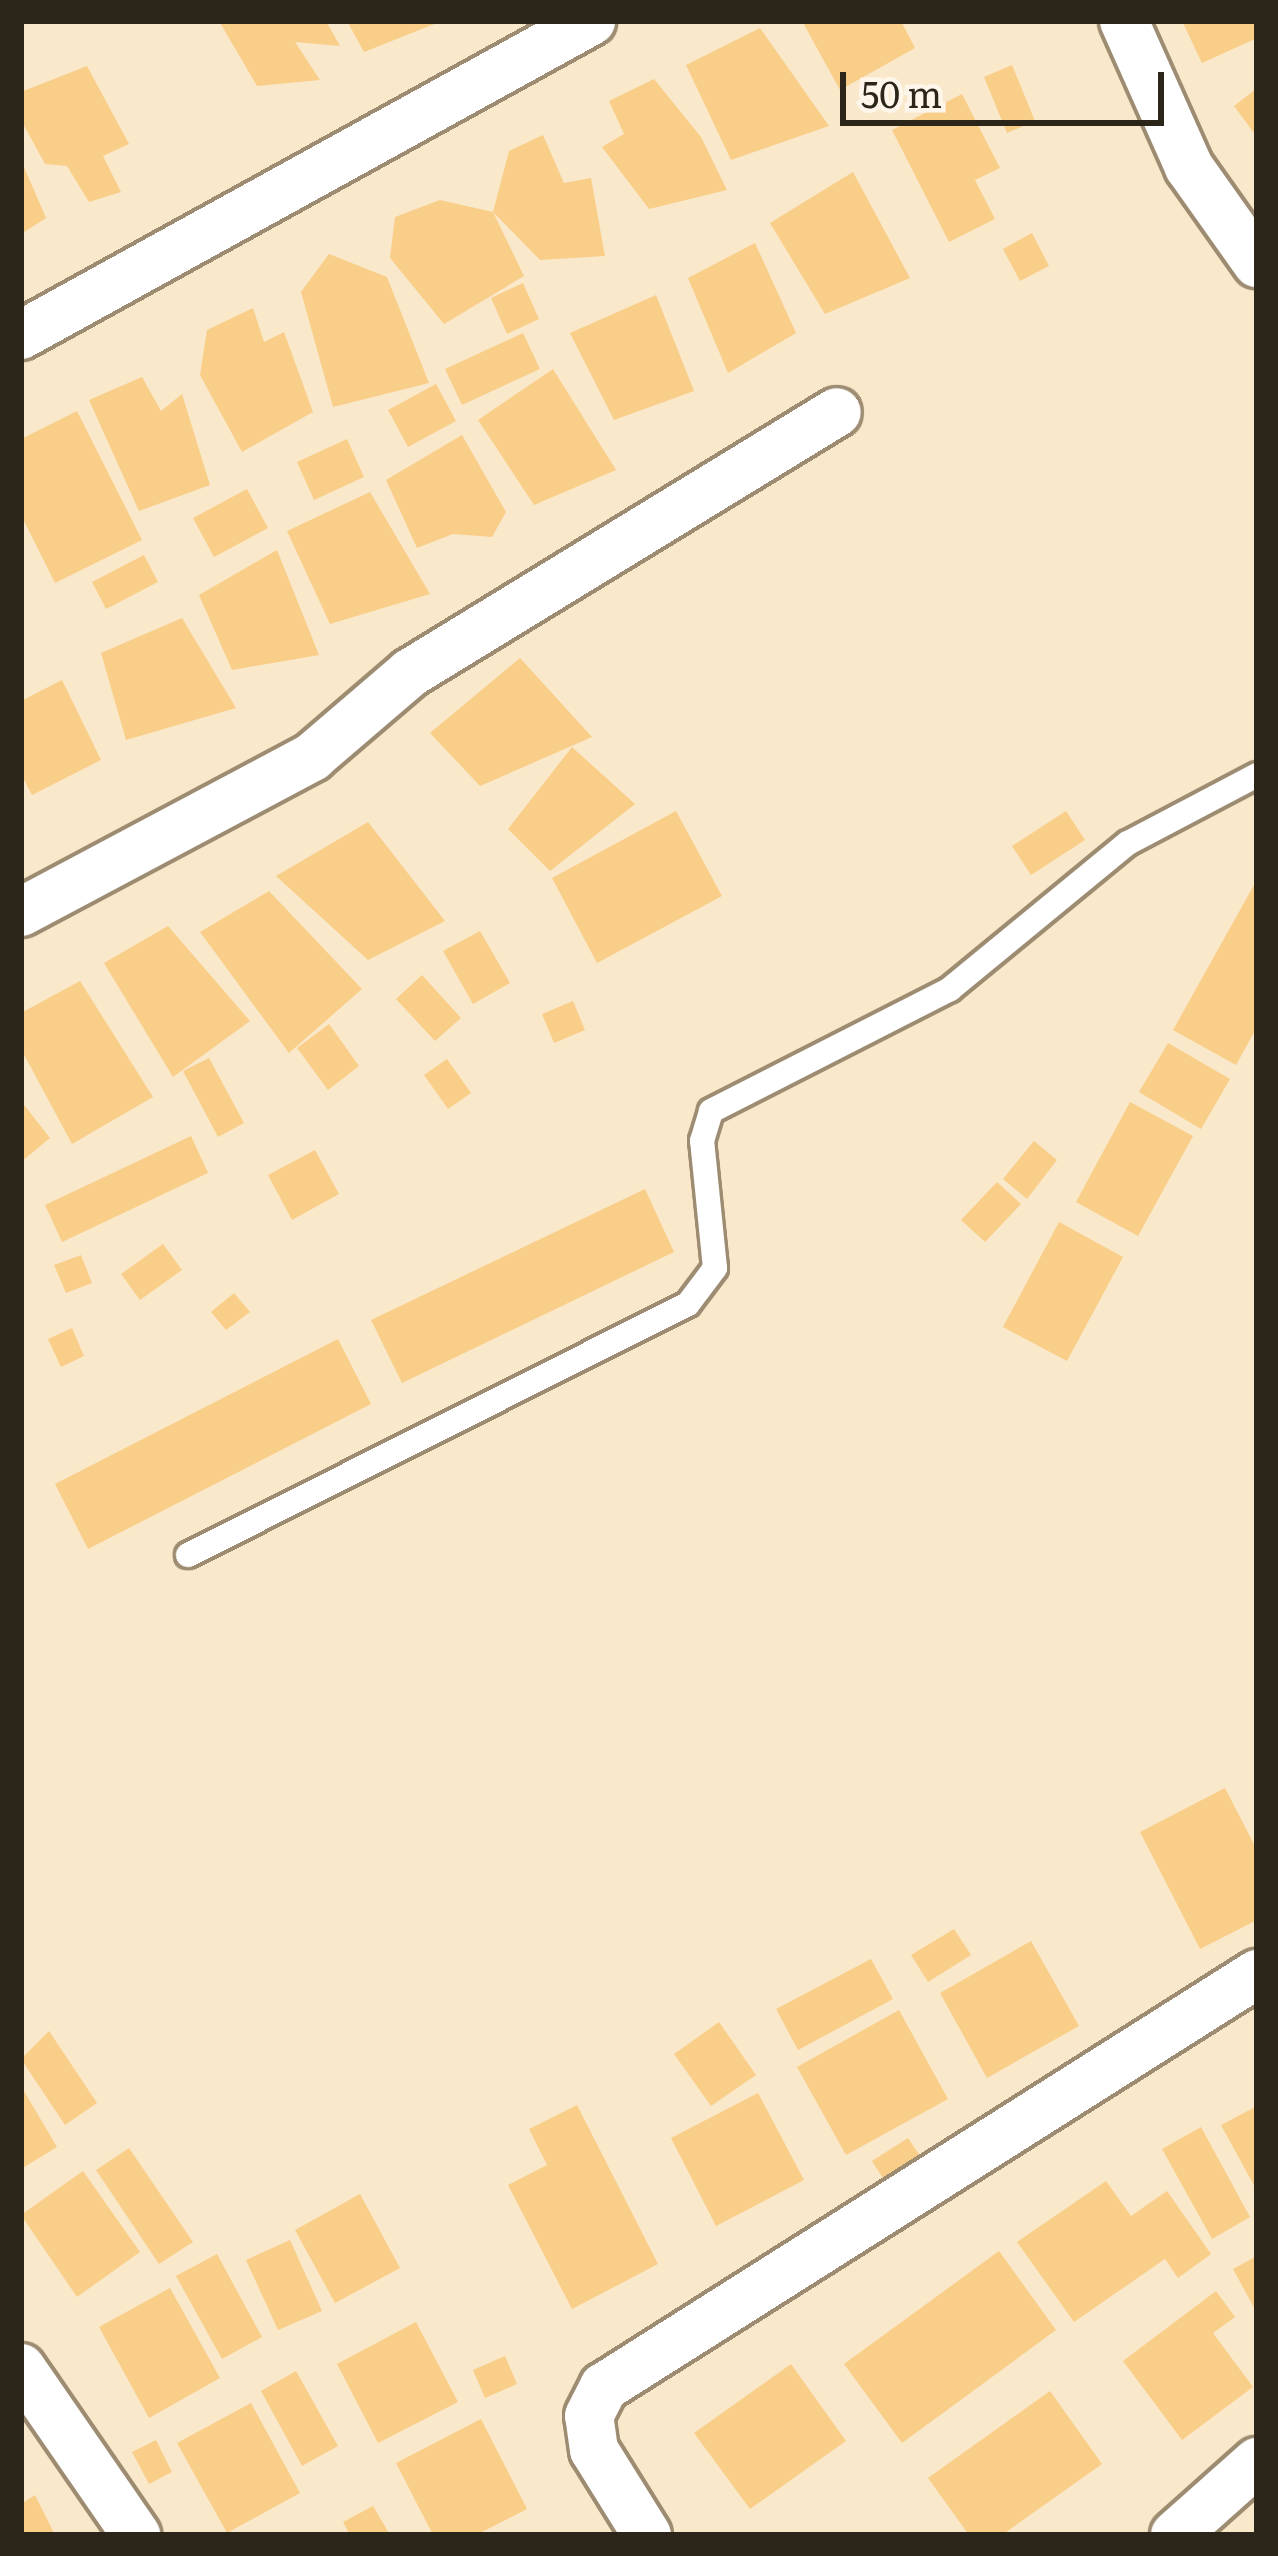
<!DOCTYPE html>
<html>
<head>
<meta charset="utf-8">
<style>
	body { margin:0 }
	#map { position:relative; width:1278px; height:2556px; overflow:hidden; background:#fae8ca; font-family:Literata,serif }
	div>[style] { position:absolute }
	.building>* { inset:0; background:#f9ce89 }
	.roads { filter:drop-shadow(3px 0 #9d8c71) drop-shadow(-3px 0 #9d8c71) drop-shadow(0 3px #9d8c71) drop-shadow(0 -3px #9d8c71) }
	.service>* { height:24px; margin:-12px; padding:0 12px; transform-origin:12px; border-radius:12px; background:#fff }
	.minor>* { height:48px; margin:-24px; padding:0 24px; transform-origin:24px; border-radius:24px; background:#fff }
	span { translate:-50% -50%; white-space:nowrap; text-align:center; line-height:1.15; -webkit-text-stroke:9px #fef6eb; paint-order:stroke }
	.frame { position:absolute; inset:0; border:24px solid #2c251a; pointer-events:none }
	.scale { position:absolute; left:840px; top:72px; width:324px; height:54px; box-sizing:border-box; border:6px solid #2c251a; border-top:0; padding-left:15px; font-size:36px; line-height:42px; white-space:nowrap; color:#2c251a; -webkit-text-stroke:9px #fef6eb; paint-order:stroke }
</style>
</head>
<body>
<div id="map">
	<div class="building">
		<div style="clip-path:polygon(219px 21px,326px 21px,340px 46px,295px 42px,320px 80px,257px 86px)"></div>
		<div style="clip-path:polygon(347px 21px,442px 21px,364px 52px)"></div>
		<div style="clip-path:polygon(802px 21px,901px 21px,915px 48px,840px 90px)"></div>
		<div style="clip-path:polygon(1182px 21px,1257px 21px,1257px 38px,1202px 63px)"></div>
		<div style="clip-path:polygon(760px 28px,829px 126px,731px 160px,686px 65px)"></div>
		<div style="clip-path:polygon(1012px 65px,1035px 121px,1007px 133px,984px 77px)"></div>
		<div style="clip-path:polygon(87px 66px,129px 144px,103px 156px,121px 192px,89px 202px,67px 166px,45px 164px,21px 120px,21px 92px)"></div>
		<div style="clip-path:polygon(654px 79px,701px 137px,727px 190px,649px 209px,602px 147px,624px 134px,609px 101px)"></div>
		<div style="clip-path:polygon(1257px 88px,1257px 137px,1234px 106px)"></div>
		<div style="clip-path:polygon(962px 94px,1000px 168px,975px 180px,995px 219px,949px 242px,892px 130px)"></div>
		<div style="clip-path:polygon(543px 135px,564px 183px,591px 178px,605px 256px,540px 260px,493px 212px,524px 276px,444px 324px,390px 258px,395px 217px,440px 200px,493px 212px,509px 151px)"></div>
		<div style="clip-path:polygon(21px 160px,46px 218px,21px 234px)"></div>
		<div style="clip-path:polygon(853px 172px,910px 278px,825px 314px,770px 223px)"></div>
		<div style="clip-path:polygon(1032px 233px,1049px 266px,1020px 281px,1003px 249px)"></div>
		<div style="clip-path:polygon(755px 243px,796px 333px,728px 373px,688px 278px)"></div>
		<div style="clip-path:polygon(329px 254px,387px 277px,429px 383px,333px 407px,301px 292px)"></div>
		<div style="clip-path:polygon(523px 283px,539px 319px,507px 334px,491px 298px)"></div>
		<div style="clip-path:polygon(656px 295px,694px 391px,614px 420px,570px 333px)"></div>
		<div style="clip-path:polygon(253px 308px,264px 342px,284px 332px,313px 412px,242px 452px,200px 375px,207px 330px)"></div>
		<div style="clip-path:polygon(523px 333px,540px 369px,462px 405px,445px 369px)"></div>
		<div style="clip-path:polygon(553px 369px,616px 470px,534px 505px,478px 420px)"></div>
		<div style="clip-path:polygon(142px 377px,161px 411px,182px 394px,210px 485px,139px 511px,89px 400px)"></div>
		<div style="clip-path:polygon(436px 384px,456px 421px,408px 447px,388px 410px)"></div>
		<div style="clip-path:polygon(77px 411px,142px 540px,55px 583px,21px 515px,21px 439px)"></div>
		<div style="clip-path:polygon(462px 435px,506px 512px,492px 537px,453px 534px,417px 548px,386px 480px)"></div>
		<div style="clip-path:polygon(347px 439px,364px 477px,314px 500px,297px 462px)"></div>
		<div style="clip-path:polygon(247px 489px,268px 528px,214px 557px,193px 518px)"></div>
		<div style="clip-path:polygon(370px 492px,430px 594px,330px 624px,287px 531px)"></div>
		<div style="clip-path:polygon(277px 550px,319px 655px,232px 670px,199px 595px)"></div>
		<div style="clip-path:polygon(144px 555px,158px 582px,106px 609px,92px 582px)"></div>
		<div style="clip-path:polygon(182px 618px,236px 708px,126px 740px,101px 653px)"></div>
		<div style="clip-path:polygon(520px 658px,592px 737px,480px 786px,430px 733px)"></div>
		<div style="clip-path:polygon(62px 680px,101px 760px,32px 795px,21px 774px,21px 701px)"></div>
		<div style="clip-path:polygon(572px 747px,635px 804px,550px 871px,508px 829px)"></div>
		<div style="clip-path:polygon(676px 811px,722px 896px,597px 963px,552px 878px)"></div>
		<div style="clip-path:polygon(1066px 811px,1085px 840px,1031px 875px,1012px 846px)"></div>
		<div style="clip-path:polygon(368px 822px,445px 921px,368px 960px,276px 876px)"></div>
		<div style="clip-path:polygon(1254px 885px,1257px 1027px,1236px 1065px,1173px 1030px)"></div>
		<div style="clip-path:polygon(269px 891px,362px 989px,289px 1053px,200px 932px)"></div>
		<div style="clip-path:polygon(168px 926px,250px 1021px,173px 1077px,104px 963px)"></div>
		<div style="clip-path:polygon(480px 931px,510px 983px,473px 1004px,443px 951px)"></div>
		<div style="clip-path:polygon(422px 975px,461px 1018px,435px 1041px,396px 999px)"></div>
		<div style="clip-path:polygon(80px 981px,153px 1097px,72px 1144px,21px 1049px,21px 1013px)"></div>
		<div style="clip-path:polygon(573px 1001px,585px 1030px,554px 1043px,542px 1014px)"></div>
		<div style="clip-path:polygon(329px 1024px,359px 1066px,328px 1090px,297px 1048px)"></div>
		<div style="clip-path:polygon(1168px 1043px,1230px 1079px,1201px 1129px,1139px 1092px)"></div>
		<div style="clip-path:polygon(209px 1058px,244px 1123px,218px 1137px,183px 1071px)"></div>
		<div style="clip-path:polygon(447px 1059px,471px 1093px,448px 1109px,424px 1075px)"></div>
		<div style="clip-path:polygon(21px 1101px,50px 1138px,21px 1162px)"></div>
		<div style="clip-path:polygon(1130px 1102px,1193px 1136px,1138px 1236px,1076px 1202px)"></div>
		<div style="clip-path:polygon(191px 1136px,208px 1173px,62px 1242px,45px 1205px)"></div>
		<div style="clip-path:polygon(1034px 1141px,1057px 1160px,1027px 1199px,1003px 1179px)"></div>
		<div style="clip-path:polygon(315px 1150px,339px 1194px,292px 1220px,268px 1175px)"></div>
		<div style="clip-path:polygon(997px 1182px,1021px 1204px,985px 1242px,961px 1220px)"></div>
		<div style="clip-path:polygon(645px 1189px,674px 1252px,402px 1383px,371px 1320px)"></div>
		<div style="clip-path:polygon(1059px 1222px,1123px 1257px,1067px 1361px,1003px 1327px)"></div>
		<div style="clip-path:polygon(163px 1244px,182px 1270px,140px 1300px,121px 1274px)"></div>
		<div style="clip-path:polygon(81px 1255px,92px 1283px,66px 1293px,54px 1265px)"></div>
		<div style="clip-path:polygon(234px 1293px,250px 1312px,226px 1330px,211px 1312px)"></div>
		<div style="clip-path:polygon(72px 1328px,84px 1356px,61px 1367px,48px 1339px)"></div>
		<div style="clip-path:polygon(338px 1339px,371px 1404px,88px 1549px,55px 1484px)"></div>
		<div style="clip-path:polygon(1225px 1788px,1257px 1850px,1257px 1920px,1200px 1949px,1140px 1832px)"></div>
		<div style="clip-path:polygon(954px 1929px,971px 1955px,928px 1982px,911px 1955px)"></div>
		<div style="clip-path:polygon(1031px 1941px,1079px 2026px,987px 2078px,940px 1993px)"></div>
		<div style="clip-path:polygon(871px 1959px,893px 1999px,798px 2050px,776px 2009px)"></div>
		<div style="clip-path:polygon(899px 2010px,948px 2099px,846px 2155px,797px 2067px)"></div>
		<div style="clip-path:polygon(719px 2022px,756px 2075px,711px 2106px,674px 2054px)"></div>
		<div style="clip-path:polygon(49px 2031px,97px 2103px,65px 2125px,21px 2059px)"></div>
		<div style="clip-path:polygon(21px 2086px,57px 2147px,21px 2169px)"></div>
		<div style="clip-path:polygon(758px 2093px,804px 2180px,716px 2226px,671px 2138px)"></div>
		<div style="clip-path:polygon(577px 2105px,658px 2264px,572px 2309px,508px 2185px,547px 2165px,529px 2129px)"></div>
		<div style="clip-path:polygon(1257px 2106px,1257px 2191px,1221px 2125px)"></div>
		<div style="clip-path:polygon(1201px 2127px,1250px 2217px,1212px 2239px,1162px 2149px)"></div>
		<div style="clip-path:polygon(908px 2138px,922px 2159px,886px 2183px,872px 2161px)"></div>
		<div style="clip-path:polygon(129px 2148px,193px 2242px,159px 2264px,96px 2170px)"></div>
		<div style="clip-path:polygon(83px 2171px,140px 2252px,77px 2297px,21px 2215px)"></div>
		<div style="clip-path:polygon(1106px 2181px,1131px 2216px,1167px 2191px,1211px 2254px,1178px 2278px,1165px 2259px,1074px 2322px,1017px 2242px)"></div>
		<div style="clip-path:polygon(360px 2194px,400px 2268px,335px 2303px,295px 2230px)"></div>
		<div style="clip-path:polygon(290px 2240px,322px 2311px,278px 2330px,246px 2260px)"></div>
		<div style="clip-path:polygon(999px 2251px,1056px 2330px,902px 2443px,844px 2364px)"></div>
		<div style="clip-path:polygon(217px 2254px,262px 2337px,222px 2359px,176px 2276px)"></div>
		<div style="clip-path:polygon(1257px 2256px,1257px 2313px,1233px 2269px)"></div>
		<div style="clip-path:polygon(170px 2288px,220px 2378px,149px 2418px,99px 2327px)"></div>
		<div style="clip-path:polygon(1216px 2291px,1235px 2317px,1213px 2333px,1253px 2387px,1182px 2440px,1123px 2361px)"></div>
		<div style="clip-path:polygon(416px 2322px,458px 2402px,378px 2443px,337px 2364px)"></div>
		<div style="clip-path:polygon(505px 2356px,517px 2384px,485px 2398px,473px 2370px)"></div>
		<div style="clip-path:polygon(791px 2364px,846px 2441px,750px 2509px,694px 2433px)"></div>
		<div style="clip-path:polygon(296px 2371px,338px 2446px,302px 2466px,261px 2391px)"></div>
		<div style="clip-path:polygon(1050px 2391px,1102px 2464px,1002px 2535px,969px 2535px,928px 2478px)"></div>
		<div style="clip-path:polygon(251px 2403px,300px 2493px,227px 2533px,177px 2443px)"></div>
		<div style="clip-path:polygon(481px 2419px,527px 2509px,476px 2535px,433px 2535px,396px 2463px)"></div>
		<div style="clip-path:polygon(156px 2440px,172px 2472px,149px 2484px,132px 2452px)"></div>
		<div style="clip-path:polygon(35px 2495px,55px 2535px,21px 2535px,21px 2504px)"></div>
		<div style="clip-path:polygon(373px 2506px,390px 2535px,350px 2535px,343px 2522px)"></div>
	</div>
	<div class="roads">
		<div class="service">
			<div style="left:188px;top:1555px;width:559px;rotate:-26.66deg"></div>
			<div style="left:688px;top:1304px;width:45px;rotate:-53.1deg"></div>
			<div style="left:715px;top:1268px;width:128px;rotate:-95.8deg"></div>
			<div style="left:702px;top:1141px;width:31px;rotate:-73deg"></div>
			<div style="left:711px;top:1111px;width:268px;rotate:-27deg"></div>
			<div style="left:950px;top:989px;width:230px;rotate:-39.4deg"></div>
			<div style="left:1128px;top:843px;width:146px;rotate:-27.8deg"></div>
		</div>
		<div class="minor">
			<div style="left:1124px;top:21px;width:160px;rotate:66deg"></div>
			<div style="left:1189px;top:167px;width:118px;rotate:54.7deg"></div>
			<div style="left:21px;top:335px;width:651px;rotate:-28.85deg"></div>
			<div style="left:21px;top:912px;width:330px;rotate:-28deg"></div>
			<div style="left:312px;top:757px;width:129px;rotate:-40.6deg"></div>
			<div style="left:410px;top:673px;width:500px;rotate:-31.43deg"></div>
			<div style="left:21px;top:2368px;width:203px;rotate:55.4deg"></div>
			<div style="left:647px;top:2535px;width:100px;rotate:-121.9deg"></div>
			<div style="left:594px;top:2450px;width:34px;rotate:-98deg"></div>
			<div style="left:589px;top:2416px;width:33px;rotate:-63deg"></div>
			<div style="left:604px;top:2387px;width:773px;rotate:-32.31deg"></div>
			<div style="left:1175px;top:2535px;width:110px;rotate:-41.7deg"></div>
		</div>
	</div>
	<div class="frame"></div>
	<div class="scale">50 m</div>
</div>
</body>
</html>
